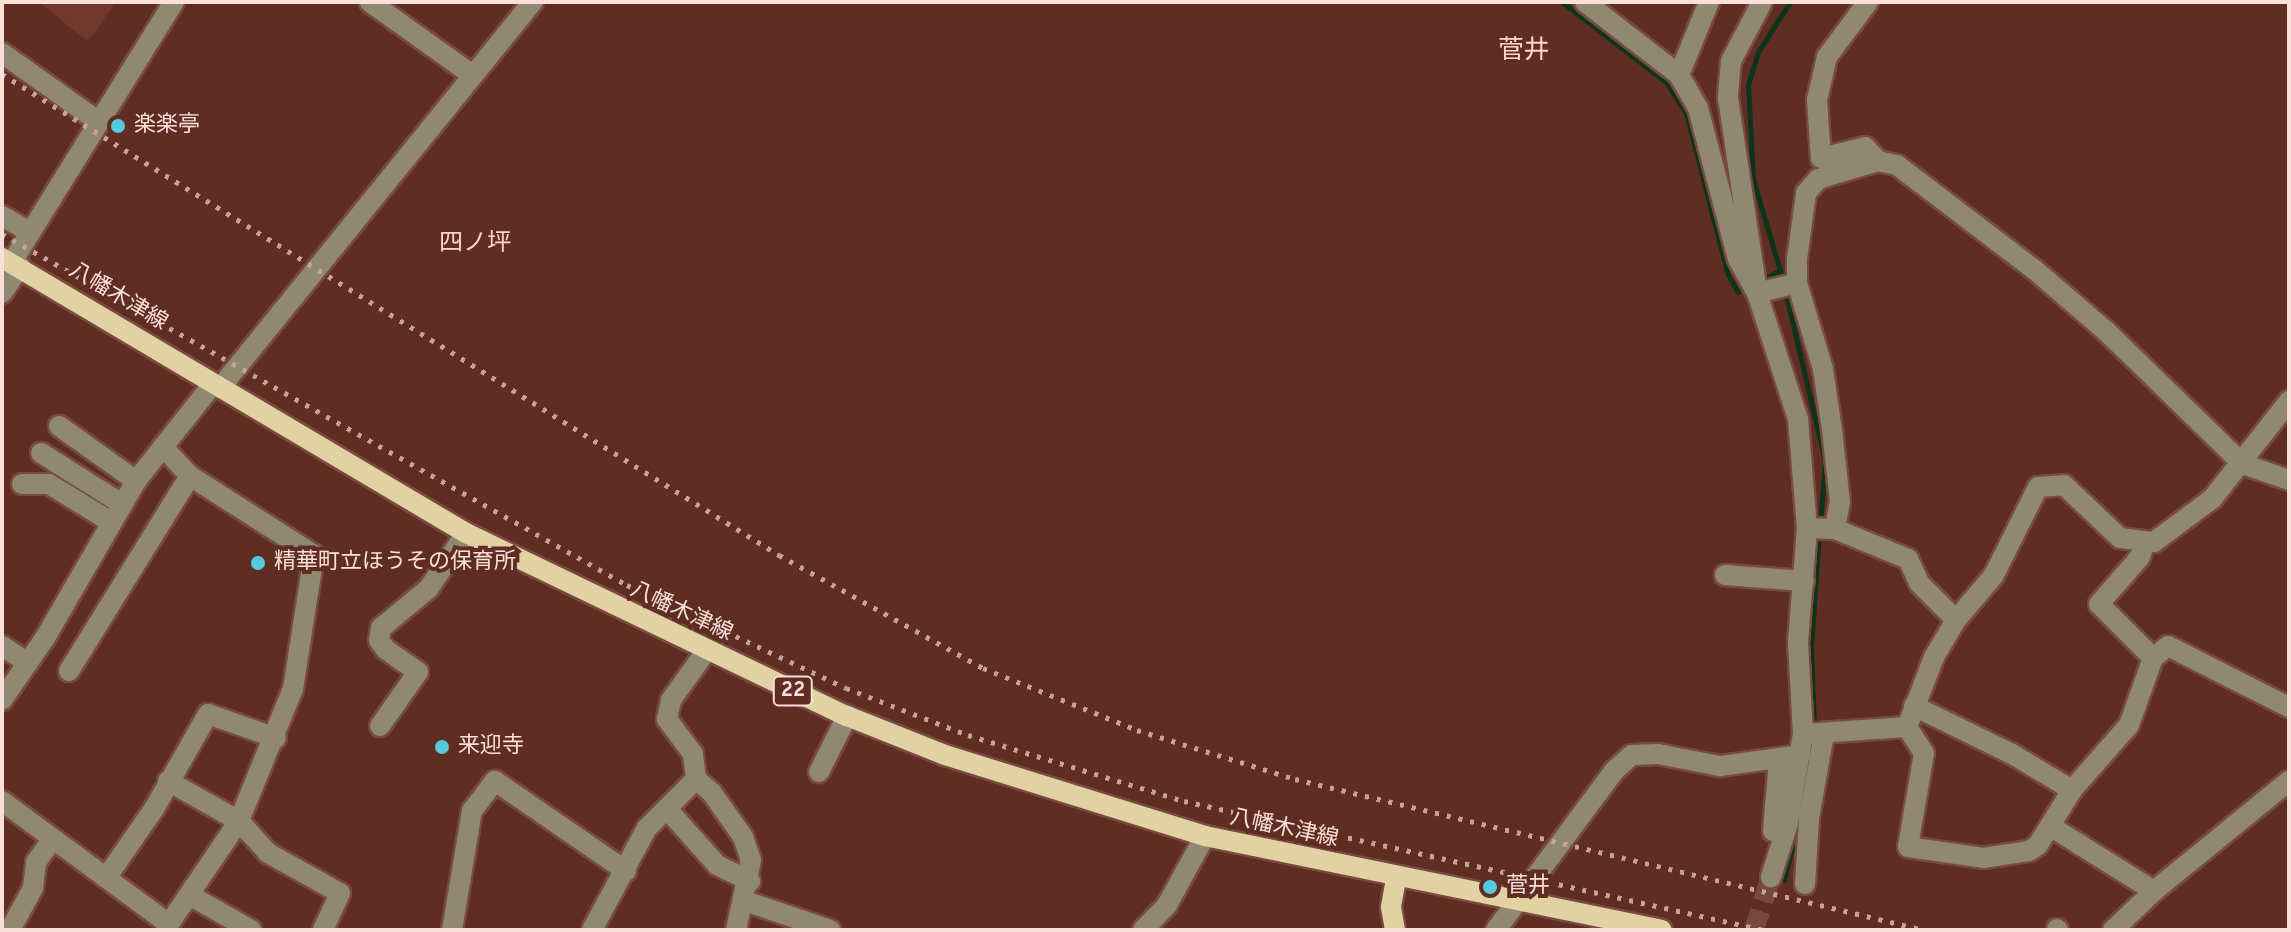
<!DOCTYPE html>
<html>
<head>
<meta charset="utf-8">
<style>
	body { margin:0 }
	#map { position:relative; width:2291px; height:932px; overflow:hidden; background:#602d23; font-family:Overpass,"Noto Sans JP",sans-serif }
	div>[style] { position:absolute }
	.built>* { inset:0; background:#70372c }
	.stream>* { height:5px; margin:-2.5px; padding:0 2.5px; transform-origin:2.5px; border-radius:2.5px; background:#0c341a }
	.minor-tunnel>* { height:20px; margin-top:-10px; transform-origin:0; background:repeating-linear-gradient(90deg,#77483e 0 20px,transparent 0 30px) }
	.roads { filter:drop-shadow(2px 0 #794a40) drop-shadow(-2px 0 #794a40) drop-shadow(0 2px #794a40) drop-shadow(0 -2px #794a40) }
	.minor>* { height:20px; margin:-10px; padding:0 10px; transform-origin:10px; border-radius:10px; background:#908972 }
	.major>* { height:20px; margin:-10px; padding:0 10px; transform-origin:10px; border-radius:10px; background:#e2d2a3 }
	.rail>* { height:5px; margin-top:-2.5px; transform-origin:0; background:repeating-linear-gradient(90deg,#c5a29a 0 4px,transparent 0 12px) }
	.dots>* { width:22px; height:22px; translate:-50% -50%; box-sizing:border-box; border:4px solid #602d23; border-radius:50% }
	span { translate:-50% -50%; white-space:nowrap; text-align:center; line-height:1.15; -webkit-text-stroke:8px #602d23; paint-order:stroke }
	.shield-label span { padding:2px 6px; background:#602d23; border:2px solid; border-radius:6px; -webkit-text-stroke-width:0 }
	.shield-label { font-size:20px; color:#fbe0da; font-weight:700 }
	.poi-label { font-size:22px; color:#fbe0da }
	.left { translate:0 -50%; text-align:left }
	.street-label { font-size:22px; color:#fbe0da }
	.neighbourhood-label { font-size:24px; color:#fcd5cd }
	.quarter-label { font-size:26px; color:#fcd5cd }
	.frame { position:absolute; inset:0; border:4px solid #fbe0da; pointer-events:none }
</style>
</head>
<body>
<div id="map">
	<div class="built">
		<div style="clip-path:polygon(39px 2px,116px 2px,88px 42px)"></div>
	</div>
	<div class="stream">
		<div style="left:1562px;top:2px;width:131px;rotate:37.6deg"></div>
		<div style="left:1666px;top:82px;width:37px;rotate:57deg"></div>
		<div style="left:1686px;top:113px;width:167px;rotate:75.5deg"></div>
		<div style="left:1728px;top:275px;width:20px;rotate:60deg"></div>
		<div style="left:1764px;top:279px;width:18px;rotate:-29deg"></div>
		<div style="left:1783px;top:281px;width:106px;rotate:-106.4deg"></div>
		<div style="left:1753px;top:179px;width:94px;rotate:-93deg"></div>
		<div style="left:1748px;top:85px;width:34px;rotate:-73deg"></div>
		<div style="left:1758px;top:52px;width:59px;rotate:-57.4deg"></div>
		<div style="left:1785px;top:291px;width:175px;rotate:76.8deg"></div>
		<div style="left:1825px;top:461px;width:63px;rotate:94.5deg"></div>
		<div style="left:1814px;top:728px;width:81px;rotate:-92.1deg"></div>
		<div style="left:1811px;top:647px;width:113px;rotate:-86deg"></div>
		<div style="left:1784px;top:880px;width:58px;rotate:-76deg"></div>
	</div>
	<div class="minor-tunnel">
		<div style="left:1754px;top:930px;width:56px;rotate:-72.2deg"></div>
	</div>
	<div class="roads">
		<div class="minor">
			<div style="left:370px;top:2px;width:124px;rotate:35.5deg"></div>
			<div style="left:1585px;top:2px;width:119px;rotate:37.8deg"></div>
			<div style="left:1679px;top:75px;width:38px;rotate:60deg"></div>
			<div style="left:1698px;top:108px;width:156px;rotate:75.2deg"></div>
			<div style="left:1738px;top:259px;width:39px;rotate:61deg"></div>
			<div style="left:1757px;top:293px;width:41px;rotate:-14deg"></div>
			<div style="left:1762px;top:2px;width:67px;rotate:117.7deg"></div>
			<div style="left:1731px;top:61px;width:37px;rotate:95deg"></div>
			<div style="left:1728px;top:98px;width:197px;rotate:81.5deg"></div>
			<div style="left:1757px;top:293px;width:133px;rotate:72deg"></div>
			<div style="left:1798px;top:419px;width:109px;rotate:85.3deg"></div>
			<div style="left:1807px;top:528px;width:114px;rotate:94.5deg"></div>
			<div style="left:1798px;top:642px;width:92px;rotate:86.9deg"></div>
			<div style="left:1803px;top:734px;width:90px;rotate:99.6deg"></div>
			<div style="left:1788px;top:823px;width:57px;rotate:107.5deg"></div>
			<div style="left:1868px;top:2px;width:69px;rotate:126.7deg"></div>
			<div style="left:1827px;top:57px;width:44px;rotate:103.1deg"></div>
			<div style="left:1817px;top:100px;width:58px;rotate:86.1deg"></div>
			<div style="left:1821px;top:158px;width:45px;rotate:-14deg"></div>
			<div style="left:1865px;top:147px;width:19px;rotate:47deg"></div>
			<div style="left:2px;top:53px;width:119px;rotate:35.4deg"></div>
			<div style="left:1679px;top:75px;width:79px;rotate:-67.7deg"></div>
			<div style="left:2px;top:216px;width:32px;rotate:30deg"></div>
			<div style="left:12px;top:262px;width:306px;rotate:-58.1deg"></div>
			<div style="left:2px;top:293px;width:32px;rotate:-55deg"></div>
			<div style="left:220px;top:388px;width:497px;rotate:-51deg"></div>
			<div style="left:59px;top:426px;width:95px;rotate:35.5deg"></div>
			<div style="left:41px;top:453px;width:96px;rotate:32.2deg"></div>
			<div style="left:22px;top:484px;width:27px"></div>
			<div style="left:49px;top:484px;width:73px;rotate:31.5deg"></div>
			<div style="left:1807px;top:528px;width:28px;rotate:2deg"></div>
			<div style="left:1835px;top:529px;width:79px;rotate:22.3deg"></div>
			<div style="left:1908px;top:559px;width:26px;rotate:65deg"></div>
			<div style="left:1919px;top:583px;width:52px;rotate:45deg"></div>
			<div style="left:1835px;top:529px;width:27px;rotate:-80deg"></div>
			<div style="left:1840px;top:502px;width:72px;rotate:-96.3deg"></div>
			<div style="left:1832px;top:430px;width:62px;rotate:-98.4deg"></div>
			<div style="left:1823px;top:369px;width:90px;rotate:-106.8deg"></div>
			<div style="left:1797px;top:283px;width:24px;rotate:-90deg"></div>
			<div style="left:1797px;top:259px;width:67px;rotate:-82.2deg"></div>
			<div style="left:1806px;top:193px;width:18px;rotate:-49deg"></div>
			<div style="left:1818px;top:179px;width:63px;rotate:-16.7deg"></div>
			<div style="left:1878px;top:161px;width:19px;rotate:12deg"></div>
			<div style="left:1897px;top:165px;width:173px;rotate:37.3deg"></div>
			<div style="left:2035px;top:270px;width:94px;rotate:40.7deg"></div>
			<div style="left:2106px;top:331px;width:191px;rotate:44.2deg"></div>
			<div style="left:2243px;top:464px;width:49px;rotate:19.2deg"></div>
			<div style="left:1725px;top:575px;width:79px;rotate:4.3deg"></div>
			<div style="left:2px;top:646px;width:31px;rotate:33deg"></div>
			<div style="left:2153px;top:658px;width:19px;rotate:-39deg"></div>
			<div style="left:2168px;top:646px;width:136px;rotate:26.8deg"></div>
			<div style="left:69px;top:671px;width:229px;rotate:-58.2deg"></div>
			<div style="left:2px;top:700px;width:75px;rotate:-55.3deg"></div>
			<div style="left:45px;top:638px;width:181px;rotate:-59.9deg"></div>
			<div style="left:136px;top:481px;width:124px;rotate:-51.6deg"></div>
			<div style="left:1914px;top:706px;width:109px;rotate:26.1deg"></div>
			<div style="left:2012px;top:754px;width:70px;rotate:31deg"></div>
			<div style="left:380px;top:726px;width:66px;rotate:-54.9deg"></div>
			<div style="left:418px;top:672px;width:39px;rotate:-145deg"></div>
			<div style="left:386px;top:650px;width:12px;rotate:-125deg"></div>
			<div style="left:379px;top:640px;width:12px;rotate:-81deg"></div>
			<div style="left:381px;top:628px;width:62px;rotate:-39.8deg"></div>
			<div style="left:429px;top:588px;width:66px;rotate:-56.1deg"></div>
			<div style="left:1907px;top:727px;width:31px;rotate:57deg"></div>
			<div style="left:1924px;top:753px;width:95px;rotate:99.7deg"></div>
			<div style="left:1908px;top:847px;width:76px;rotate:8.3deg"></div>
			<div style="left:1983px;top:858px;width:47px;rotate:-8.7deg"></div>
			<div style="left:2029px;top:851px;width:11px;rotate:-34deg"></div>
			<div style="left:2038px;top:845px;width:65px;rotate:-58.3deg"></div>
			<div style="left:2072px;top:790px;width:86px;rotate:-48.8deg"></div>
			<div style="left:2129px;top:725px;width:71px;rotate:-70.3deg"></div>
			<div style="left:2153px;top:658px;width:76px;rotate:-135deg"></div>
			<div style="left:2099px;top:604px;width:62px;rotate:-48.9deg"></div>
			<div style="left:2140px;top:557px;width:13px;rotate:-72deg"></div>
			<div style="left:1803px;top:734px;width:104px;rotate:-3.9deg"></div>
			<div style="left:1907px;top:727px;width:75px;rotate:-68.9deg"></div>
			<div style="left:1934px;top:657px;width:43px;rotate:-59.3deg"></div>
			<div style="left:1956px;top:620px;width:59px;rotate:-49.8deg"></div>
			<div style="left:1994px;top:575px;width:98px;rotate:-63.4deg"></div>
			<div style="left:2038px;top:487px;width:26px;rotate:-4deg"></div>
			<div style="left:2064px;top:485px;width:77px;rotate:43.4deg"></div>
			<div style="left:2120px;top:538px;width:34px;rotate:7deg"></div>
			<div style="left:2154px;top:542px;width:72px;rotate:-36.6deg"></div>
			<div style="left:2212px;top:499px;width:125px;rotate:-51.8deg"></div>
			<div style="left:819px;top:772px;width:63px;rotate:-63.4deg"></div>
			<div style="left:696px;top:779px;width:21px;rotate:41deg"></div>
			<div style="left:712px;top:793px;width:54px;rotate:54.8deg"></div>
			<div style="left:743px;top:837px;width:24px;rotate:71deg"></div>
			<div style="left:751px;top:860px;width:72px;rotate:102.1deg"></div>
			<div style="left:168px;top:781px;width:81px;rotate:29.4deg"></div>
			<div style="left:239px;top:821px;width:43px;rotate:47.8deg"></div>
			<div style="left:268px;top:853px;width:82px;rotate:29.1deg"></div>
			<div style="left:340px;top:893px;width:41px;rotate:114.7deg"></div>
			<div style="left:2px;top:801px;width:207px;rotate:36.4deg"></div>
			<div style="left:169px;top:924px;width:125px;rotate:-55.8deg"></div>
			<div style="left:239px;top:821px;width:143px;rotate:-67.8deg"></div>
			<div style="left:293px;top:689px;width:136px;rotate:-81.1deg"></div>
			<div style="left:314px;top:555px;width:147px;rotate:-147.5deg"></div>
			<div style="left:190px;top:476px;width:40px;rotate:-133deg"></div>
			<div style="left:667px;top:809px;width:75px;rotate:48.2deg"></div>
			<div style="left:717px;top:865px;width:37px;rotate:26deg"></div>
			<div style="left:2050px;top:826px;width:123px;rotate:32deg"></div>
			<div style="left:2154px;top:891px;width:174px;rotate:-39.2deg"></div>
			<div style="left:1773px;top:831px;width:72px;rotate:-85.2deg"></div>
			<div style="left:106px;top:878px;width:84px;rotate:-55.2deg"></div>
			<div style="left:154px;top:809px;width:109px;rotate:-60.4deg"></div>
			<div style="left:208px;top:714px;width:72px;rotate:19.4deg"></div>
			<div style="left:1805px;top:884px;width:66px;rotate:-86.5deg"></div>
			<div style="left:1809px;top:818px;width:85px;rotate:-79.9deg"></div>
			<div style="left:191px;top:896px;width:69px;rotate:29.5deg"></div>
			<div style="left:745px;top:901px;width:90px;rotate:18.8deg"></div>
			<div style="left:2057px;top:929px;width:1px;rotate:45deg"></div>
			<div style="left:10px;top:930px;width:48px;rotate:-61.3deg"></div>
			<div style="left:33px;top:888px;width:26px;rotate:-83deg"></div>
			<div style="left:36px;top:862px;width:27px;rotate:-54deg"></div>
			<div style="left:452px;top:930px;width:121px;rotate:-80.5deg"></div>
			<div style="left:472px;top:811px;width:38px;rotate:-53deg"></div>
			<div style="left:495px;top:781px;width:159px;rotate:34.5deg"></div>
			<div style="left:592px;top:930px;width:116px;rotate:-61.7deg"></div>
			<div style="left:647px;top:828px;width:69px;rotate:-45deg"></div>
			<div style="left:696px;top:779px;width:25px;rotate:-97deg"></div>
			<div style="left:693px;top:754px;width:44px;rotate:-126.6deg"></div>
			<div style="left:667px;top:719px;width:19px;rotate:-78deg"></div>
			<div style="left:671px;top:700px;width:62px;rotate:-54.2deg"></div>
			<div style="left:1143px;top:930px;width:35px;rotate:-46deg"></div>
			<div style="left:1167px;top:905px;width:79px;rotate:-61.2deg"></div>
			<div style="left:1496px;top:930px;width:198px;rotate:-53.4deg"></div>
			<div style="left:1614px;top:771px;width:24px;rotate:-42deg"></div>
			<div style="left:1632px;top:755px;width:26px;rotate:-2deg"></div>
			<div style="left:1658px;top:754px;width:63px;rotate:11deg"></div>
			<div style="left:1720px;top:766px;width:81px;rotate:-7.8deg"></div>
			<div style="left:2113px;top:930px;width:57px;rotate:-43.6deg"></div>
		</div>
		<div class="major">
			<div style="left:2px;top:258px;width:539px;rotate:30.65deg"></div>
			<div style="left:466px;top:533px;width:423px;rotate:25.7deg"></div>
			<div style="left:847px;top:716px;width:105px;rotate:21.7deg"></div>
			<div style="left:945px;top:755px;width:272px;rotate:17.3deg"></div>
			<div style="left:1205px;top:836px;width:466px;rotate:11.6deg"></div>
			<div style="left:1395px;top:930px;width:23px;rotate:-100deg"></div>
			<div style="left:1391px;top:907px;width:29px;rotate:-80deg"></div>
		</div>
	</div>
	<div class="rail">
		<div style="left:2px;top:74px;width:914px;rotate:31.76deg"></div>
		<div style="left:779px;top:555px;width:233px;rotate:29deg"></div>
		<div style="left:983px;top:668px;width:166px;rotate:21.9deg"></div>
		<div style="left:1137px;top:730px;width:165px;rotate:17.2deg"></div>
		<div style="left:1295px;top:779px;width:647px;rotate:13.5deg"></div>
		<div style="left:2px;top:234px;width:717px;rotate:29.32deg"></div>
		<div style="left:627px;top:585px;width:242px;rotate:25.2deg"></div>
		<div style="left:846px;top:688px;width:131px;rotate:21.1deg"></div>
		<div style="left:968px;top:735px;width:226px;rotate:17deg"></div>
		<div style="left:1184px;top:801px;width:594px;rotate:12.54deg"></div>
	</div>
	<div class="dots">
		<div style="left:118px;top:126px;background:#55cadf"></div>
		<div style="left:258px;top:563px;background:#55cadf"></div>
		<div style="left:442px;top:747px;background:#55cadf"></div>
		<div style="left:1490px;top:887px;background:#55cadf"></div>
	</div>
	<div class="shield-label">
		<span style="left:793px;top:691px">22</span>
	</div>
	<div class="poi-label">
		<span class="left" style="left:134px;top:126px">楽楽亭</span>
		<span class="left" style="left:274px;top:563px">精華町立ほうその保育所</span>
		<span class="left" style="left:458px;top:747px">来迎寺</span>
		<span class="left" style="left:1506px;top:887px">菅井</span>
	</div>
	<div class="street-label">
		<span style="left:118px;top:297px;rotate:31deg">八幡木津線</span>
		<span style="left:681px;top:612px;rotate:25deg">八幡木津線</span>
		<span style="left:1284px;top:829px;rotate:12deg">八幡木津線</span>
	</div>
	<div class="neighbourhood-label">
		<span style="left:475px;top:245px">四ノ坪</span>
	</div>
	<div class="quarter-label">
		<span style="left:1524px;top:52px">菅井</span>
	</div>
	<div class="frame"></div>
</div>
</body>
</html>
